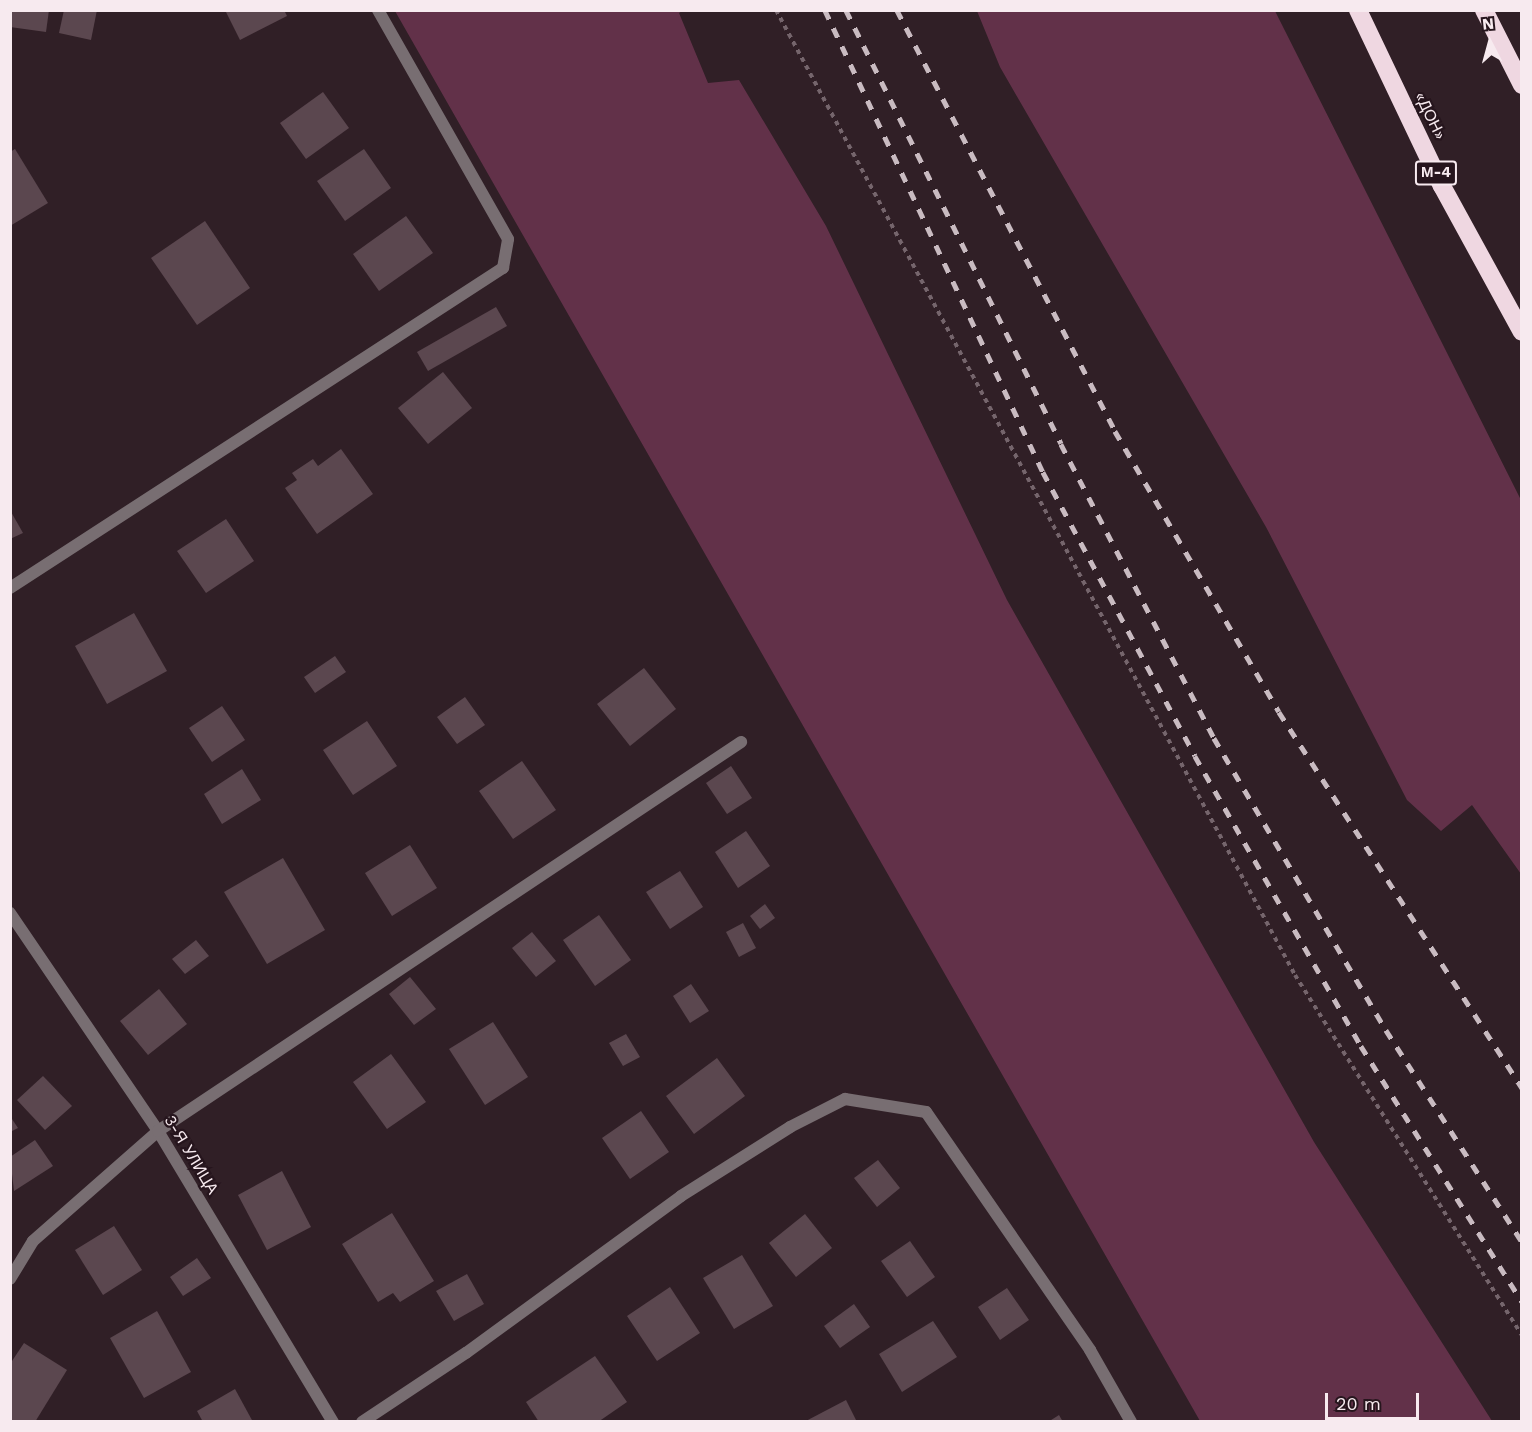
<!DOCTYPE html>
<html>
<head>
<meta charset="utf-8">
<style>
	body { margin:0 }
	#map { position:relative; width:1532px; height:1432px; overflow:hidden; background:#301f26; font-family:"Work Sans",sans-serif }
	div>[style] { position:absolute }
	.green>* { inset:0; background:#623149 }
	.building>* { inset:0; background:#5b474f }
	.path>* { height:4px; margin-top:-2px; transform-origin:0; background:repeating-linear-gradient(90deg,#75656c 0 4.5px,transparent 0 9px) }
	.lane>* { height:12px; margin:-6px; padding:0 6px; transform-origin:6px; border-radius:6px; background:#786e72 }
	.highway>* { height:18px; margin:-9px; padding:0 9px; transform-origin:9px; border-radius:9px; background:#efd7e1 }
	.rail>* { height:4.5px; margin-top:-2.25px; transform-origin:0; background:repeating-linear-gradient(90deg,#c9bbc1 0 10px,transparent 0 20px) }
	span { translate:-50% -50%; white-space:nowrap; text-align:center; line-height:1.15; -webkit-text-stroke:4.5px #26151d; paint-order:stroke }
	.shield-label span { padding:2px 4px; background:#26151d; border:2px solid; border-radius:4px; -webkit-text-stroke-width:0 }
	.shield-label { font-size:15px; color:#f7eaef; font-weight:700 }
	.street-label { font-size:16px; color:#f7eaef }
	.frame { position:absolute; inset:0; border:12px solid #f7eaef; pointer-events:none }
	.north { position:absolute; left:1460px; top:12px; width:60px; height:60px; -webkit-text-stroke:4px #26151d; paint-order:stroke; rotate:354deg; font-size:16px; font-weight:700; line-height:24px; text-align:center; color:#f7eaef }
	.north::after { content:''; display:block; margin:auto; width:21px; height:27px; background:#f7eaef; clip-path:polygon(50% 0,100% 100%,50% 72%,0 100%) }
	.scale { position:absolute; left:1325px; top:1393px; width:94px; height:27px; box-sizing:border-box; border:3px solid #f7eaef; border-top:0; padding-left:8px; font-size:18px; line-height:21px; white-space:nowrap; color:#f7eaef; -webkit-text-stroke:4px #26151d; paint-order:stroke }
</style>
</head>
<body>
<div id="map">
	<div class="green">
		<div style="clip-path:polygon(395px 11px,682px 11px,679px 13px,708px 83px,739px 80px,826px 226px,1007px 600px,1314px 1142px,1492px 1421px,1200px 1421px)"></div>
		<div style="clip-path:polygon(977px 11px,1275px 11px,1521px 500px,1521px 874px,1472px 805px,1441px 831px,1407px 800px,1266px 527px,1000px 67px)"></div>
	</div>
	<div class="building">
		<div style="clip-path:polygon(11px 10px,49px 10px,46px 32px,10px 27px)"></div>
		<div style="clip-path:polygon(64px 10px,97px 10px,91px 40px,59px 33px)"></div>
		<div style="clip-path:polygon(225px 10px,284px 10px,287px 16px,240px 40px)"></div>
		<div style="clip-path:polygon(323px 92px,349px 128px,306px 159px,280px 123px)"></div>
		<div style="clip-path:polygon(15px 149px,48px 203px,10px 226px,10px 152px)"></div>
		<div style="clip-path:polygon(364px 149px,391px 188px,345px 221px,317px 181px)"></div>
		<div style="clip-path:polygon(406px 216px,433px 253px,379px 291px,353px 254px)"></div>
		<div style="clip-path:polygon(205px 221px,250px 288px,197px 325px,151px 258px)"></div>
		<div style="clip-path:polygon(496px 307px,507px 326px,428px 371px,417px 352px)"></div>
		<div style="clip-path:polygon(443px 372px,472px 408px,428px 444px,398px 408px)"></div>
		<div style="clip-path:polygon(341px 449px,373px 494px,317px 534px,285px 488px,297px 480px,292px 473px,313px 459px,318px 466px)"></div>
		<div style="clip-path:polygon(10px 510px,23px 533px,10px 539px)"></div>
		<div style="clip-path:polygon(226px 519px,254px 561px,206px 593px,177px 551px)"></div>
		<div style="clip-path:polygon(134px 613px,167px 671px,107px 704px,75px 646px)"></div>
		<div style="clip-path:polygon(335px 656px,346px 672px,315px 693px,304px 677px)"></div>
		<div style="clip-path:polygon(644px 668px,676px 709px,630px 746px,597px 704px)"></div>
		<div style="clip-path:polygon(465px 697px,485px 725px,457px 744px,437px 717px)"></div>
		<div style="clip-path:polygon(222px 706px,245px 740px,212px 762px,189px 728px)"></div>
		<div style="clip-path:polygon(367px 721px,397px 766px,353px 795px,323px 750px)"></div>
		<div style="clip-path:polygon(522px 761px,556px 810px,513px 839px,479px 791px)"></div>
		<div style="clip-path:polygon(731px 766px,752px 798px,727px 814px,706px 783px)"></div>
		<div style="clip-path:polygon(242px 769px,261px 800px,222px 824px,204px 794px)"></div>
		<div style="clip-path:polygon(746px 831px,770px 866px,738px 888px,715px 852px)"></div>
		<div style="clip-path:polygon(410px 845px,437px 888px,392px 916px,365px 873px)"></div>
		<div style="clip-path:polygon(283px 858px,325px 930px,267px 964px,224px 892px)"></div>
		<div style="clip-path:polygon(680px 871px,703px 907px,670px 929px,646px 892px)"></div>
		<div style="clip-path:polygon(765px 904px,775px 918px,760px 929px,750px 916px)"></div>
		<div style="clip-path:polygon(599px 915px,631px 960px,595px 986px,563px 940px)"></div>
		<div style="clip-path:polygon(743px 923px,756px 948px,739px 957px,726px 932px)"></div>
		<div style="clip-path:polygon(532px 932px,556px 961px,536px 977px,512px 948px)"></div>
		<div style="clip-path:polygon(196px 940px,209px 956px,185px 974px,172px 959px)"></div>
		<div style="clip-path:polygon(410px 977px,436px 1009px,414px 1025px,389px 994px)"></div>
		<div style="clip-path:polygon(691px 984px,709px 1011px,690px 1023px,673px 996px)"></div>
		<div style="clip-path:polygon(159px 989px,187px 1024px,148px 1055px,120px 1021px)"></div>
		<div style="clip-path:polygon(493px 1022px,528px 1077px,485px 1105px,449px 1049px)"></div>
		<div style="clip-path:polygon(626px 1034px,640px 1057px,623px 1066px,609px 1043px)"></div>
		<div style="clip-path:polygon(391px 1054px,426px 1102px,387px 1129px,353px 1082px)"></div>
		<div style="clip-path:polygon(717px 1058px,745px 1096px,694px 1134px,666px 1096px)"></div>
		<div style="clip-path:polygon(43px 1076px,72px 1106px,45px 1130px,17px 1100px)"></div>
		<div style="clip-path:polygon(641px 1111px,669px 1152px,630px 1179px,602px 1138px)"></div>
		<div style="clip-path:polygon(10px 1116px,18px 1128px,10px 1132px)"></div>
		<div style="clip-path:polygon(35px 1140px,53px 1166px,14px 1191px,10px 1157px)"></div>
		<div style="clip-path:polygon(878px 1160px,900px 1188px,877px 1207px,854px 1178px)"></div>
		<div style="clip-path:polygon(282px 1171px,311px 1227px,267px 1250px,238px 1195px)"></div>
		<div style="clip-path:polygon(392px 1213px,434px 1281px,400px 1302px,393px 1293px,378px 1302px,342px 1244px)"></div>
		<div style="clip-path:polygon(805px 1214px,832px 1248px,796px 1277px,769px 1243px)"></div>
		<div style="clip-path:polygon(114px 1226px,142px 1270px,103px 1295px,75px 1250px)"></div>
		<div style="clip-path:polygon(910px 1241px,935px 1277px,907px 1297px,881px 1261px)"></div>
		<div style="clip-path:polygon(742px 1255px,773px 1306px,734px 1329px,703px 1278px)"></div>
		<div style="clip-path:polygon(197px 1258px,211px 1278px,183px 1296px,170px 1277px)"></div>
		<div style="clip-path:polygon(467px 1274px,484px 1304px,454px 1321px,436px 1291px)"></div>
		<div style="clip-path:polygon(670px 1287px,700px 1333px,657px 1361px,627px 1316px)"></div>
		<div style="clip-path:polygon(1007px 1288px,1029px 1320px,1000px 1340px,978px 1307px)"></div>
		<div style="clip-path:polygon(854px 1304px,870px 1327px,840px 1348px,824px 1326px)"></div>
		<div style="clip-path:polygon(157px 1311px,191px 1372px,144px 1398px,110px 1338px)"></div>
		<div style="clip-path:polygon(933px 1321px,957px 1357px,902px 1392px,879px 1354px)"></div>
		<div style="clip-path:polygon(24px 1343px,67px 1370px,35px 1422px,10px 1422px,10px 1364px)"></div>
		<div style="clip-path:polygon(595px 1356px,627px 1402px,598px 1422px,539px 1422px,526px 1402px)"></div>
		<div style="clip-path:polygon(235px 1389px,253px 1422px,203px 1422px,197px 1411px)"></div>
		<div style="clip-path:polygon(846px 1400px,857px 1422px,804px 1422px)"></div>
		<div style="clip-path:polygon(1059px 1415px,1063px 1422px,1048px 1422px)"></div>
	</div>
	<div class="path">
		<div style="left:776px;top:10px;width:1096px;rotate:61.73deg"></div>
		<div style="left:1295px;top:975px;width:426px;rotate:57.8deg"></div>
	</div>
	<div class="lane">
		<div style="left:10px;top:588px;width:588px;rotate:-32.99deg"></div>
		<div style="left:503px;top:268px;width:29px;rotate:-80deg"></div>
		<div style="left:508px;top:239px;width:263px;rotate:-119.6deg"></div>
		<div style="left:10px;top:913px;width:263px;rotate:55.8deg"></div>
		<div style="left:158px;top:1131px;width:340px;rotate:59deg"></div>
		<div style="left:10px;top:1279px;width:44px;rotate:-58.8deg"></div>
		<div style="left:33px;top:1241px;width:167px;rotate:-41.3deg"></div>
		<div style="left:158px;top:1131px;width:701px;rotate:-33.71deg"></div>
		<div style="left:362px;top:1422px;width:125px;rotate:-33.6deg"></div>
		<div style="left:466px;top:1353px;width:266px;rotate:-36.1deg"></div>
		<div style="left:681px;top:1196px;width:129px;rotate:-32.3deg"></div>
		<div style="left:790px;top:1127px;width:62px;rotate:-27deg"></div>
		<div style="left:845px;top:1099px;width:82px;rotate:9.1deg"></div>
		<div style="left:926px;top:1112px;width:289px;rotate:55.4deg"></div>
		<div style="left:1090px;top:1350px;width:83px;rotate:60.3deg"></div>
	</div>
	<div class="highway">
		<div style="left:1358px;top:10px;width:195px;rotate:64.5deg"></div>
		<div style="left:1442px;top:186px;width:166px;rotate:61.3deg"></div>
		<div style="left:1484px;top:10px;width:84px;rotate:63.1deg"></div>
	</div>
	<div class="rail">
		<div style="left:825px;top:10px;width:511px;rotate:64.74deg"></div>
		<div style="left:1043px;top:472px;width:322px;rotate:61.8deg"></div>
		<div style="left:1195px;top:756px;width:334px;rotate:60.2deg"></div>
		<div style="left:1361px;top:1046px;width:302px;rotate:57.8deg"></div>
		<div style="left:846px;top:10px;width:484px;rotate:63.6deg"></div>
		<div style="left:1061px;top:444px;width:331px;rotate:62.5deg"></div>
		<div style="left:1214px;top:738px;width:339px;rotate:59.5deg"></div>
		<div style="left:1386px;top:1030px;width:252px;rotate:57.3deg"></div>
		<div style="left:897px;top:10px;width:474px;rotate:62.6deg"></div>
		<div style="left:1115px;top:431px;width:325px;rotate:59.7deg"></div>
		<div style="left:1279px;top:712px;width:448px;rotate:57.1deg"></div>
	</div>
	<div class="shield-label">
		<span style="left:1436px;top:173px">М-4</span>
	</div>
	<div class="street-label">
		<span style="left:1430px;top:116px;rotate:64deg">«ДОН»</span>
		<span style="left:191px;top:1155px;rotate:59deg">3-Я УЛИЦА</span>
	</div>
	<div class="frame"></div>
	<div class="north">N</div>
	<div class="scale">20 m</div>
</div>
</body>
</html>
